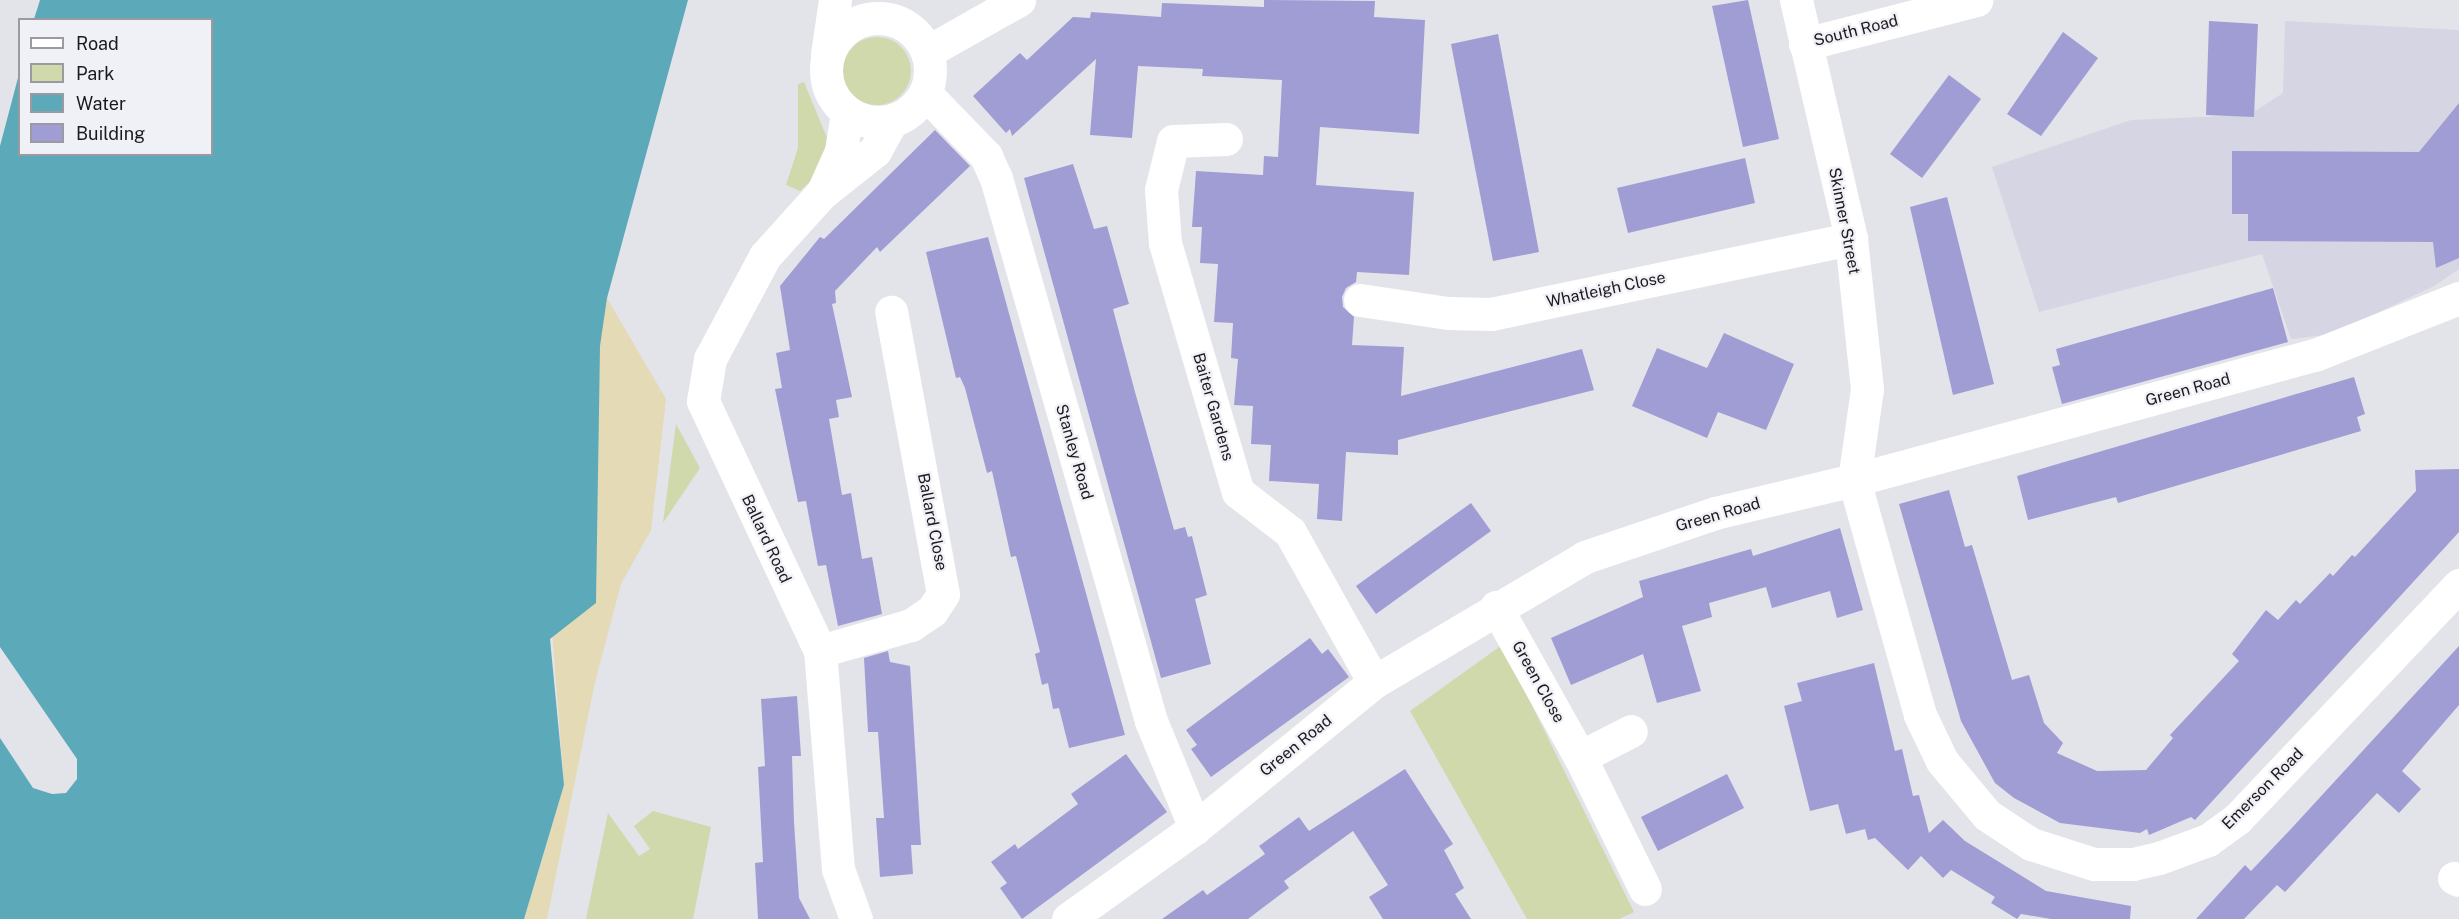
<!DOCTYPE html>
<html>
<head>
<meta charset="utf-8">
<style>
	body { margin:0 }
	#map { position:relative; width:2459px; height:919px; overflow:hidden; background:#e3e3ea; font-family:"Public Sans",sans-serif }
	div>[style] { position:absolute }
	.built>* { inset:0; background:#d5d5e3 }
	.green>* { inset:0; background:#d0d9ab }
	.round { border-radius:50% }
	.sand>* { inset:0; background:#e4dab5 }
	.water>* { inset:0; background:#5ca9b9 }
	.pier>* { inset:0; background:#e3e3ea }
	.building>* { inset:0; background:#a09dd4 }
	.minor>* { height:33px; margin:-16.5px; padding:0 16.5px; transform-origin:16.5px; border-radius:16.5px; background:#fff }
	.minor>.ring { margin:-16.5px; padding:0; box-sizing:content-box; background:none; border:33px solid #fff; border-radius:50% }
	span { translate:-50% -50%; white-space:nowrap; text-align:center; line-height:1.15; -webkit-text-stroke:4.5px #f0f0f7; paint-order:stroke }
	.street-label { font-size:16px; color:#1a1a1d }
	.legend { position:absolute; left:18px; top:18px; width:195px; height:138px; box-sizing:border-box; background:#f0f0f7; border:2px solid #9a9aa0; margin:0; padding:8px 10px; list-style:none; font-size:18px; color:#1a1a1d }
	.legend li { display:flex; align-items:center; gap:12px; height:30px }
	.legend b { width:30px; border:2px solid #9a9aa0 }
</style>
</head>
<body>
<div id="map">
	<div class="built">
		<div style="clip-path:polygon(2285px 21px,2459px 30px,2459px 269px,2434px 286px,2332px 334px,2291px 339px,2262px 254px,2039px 312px,1992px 167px,2131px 120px,2249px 115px,2283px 93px)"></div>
	</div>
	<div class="green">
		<div class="round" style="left:843px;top:37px;width:68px;height:68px"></div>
		<div style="clip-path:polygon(804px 82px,827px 138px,821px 171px,800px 191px,786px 185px,798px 148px,798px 84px)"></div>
		<div style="clip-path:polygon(676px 424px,700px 468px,663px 523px)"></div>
		<div style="clip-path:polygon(1502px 645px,1634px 912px,1619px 919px,1527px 919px,1410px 711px)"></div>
		<div style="clip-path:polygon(653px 811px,711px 827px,693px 919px,586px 919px,608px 813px,639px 856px,650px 849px,634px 826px)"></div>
	</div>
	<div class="sand">
		<div style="clip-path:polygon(634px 196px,607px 298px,666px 399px,651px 530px,621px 584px,595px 682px,547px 919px,524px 919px,564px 785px,539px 463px)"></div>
	</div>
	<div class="water">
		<div style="clip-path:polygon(evenodd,0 0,688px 0,607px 298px,600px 346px,596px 603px,550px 639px,564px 785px,524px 919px,0 919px,0 0,20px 20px,212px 20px,212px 154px,20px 154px,20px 20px)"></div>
	</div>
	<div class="pier">
		<div style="clip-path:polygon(0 0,40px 0,34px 19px,20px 20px,19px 74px,0 146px)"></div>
		<div style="clip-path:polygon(0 647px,77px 759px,77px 779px,66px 793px,52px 794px,33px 788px,0 738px)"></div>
	</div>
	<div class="building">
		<div style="clip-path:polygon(1264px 0,1375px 1px,1374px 17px,1425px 20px,1419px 134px,1320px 127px,1316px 185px,1414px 192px,1409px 275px,1357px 272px,1356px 282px,1346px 288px,1342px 297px,1343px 307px,1354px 317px,1352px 345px,1404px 347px,1401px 396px,1582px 349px,1594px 390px,1398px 440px,1398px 455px,1346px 452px,1342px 521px,1317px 519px,1319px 484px,1269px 481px,1271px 445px,1251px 444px,1253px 406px,1234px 405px,1238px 359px,1231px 358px,1233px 323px,1214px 322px,1218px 264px,1200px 263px,1202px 227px,1192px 227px,1196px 171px,1263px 175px,1264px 156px,1278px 157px,1282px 80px,1202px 76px,1203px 69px,1138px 66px,1132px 138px,1090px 135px,1096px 59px,1012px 136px,1010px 129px,1006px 133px,973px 96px,1020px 53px,1027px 60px,1073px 17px,1090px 18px,1091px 12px,1161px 17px,1162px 3px,1264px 7px)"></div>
		<div style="clip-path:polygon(1748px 0,1779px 139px,1743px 147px,1712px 6px)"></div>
		<div style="clip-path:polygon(2209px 21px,2258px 24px,2254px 117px,2206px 115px)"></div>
		<div style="clip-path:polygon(2063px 32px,2098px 58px,2041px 136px,2007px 114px)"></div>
		<div style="clip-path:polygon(1498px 34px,1539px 252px,1493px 261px,1451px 44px)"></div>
		<div style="clip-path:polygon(1949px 75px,1981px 99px,1922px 178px,1890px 154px)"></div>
		<div style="clip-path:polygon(2459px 103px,2459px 258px,2436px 268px,2433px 242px,2248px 241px,2248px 214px,2232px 214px,2232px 151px,2419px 152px)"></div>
		<div style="clip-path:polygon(935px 130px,970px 166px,880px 252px,877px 247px,835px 291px,836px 303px,832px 304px,852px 397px,836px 400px,839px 417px,829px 419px,842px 495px,851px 493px,862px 559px,872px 557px,882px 614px,838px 626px,826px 565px,818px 566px,806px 501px,798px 502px,775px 389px,782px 388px,776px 353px,790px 350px,780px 286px,820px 237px,824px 239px)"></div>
		<div style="clip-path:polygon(1745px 158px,1755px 203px,1628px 233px,1617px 188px)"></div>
		<div style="clip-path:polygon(1073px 164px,1094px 229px,1107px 226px,1129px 304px,1113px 309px,1135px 392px,1174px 530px,1185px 527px,1188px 537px,1192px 536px,1207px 595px,1195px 599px,1211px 664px,1161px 678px,1024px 178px)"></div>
		<div style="clip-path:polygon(1947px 197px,1994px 384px,1953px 395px,1910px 207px)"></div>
		<div style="clip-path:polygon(988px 237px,1125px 735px,1069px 748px,1059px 708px,1053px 709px,1048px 683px,1042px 685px,1035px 654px,1040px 652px,1016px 556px,1011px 557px,992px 471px,987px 473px,965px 388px,960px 377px,956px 378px,926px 252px)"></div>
		<div style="clip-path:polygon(2273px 288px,2288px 342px,2062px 404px,2052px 367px,2060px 365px,2056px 349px)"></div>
		<div style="clip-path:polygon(1724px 333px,1794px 364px,1766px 430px,1718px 412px,1707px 438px,1632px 406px,1657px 348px,1707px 368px)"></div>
		<div style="clip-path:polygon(2354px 377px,2365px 414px,2357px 417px,2361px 431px,2118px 503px,2116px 497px,2028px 520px,2017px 476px)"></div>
		<div style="clip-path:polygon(2459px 469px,2459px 532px,2195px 820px,2191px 817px,2149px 835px,2147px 829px,2140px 833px,2060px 823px,2014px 798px,1995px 783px,1961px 721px,1899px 504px,1949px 490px,1965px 547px,1972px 545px,2012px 680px,2029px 675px,2044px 723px,2063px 743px,2057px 753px,2097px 771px,2146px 770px,2173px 738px,2170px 735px,2239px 661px,2232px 654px,2266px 610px,2278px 620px,2296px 600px,2300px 604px,2330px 573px,2333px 576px,2352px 555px,2355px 557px,2416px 491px,2415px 470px)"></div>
		<div style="clip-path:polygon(1471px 503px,1491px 531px,1376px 614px,1356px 586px)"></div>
		<div style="clip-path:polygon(1840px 528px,1863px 610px,1837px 618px,1830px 591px,1772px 608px,1766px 587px,1709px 603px,1712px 617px,1682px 626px,1701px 691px,1657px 703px,1643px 654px,1571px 685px,1551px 638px,1643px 597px,1639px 581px,1751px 549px,1753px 556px)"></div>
		<div style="clip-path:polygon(1310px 638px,1322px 654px,1328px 649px,1349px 677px,1211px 777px,1191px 749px,1197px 745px,1186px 730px)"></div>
		<div style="clip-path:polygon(2459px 646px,2459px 705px,2402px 771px,2421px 789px,2399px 813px,2377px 793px,2285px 892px,2277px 885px,2244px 919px,2196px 919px,2245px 865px,2251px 871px,2290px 830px)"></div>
		<div style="clip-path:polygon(888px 651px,890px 662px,910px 666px,921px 845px,911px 845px,913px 874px,880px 877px,876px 818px,884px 818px,878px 732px,868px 732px,864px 658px)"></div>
		<div style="clip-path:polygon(1874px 663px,1895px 751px,1902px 749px,1913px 796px,1919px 795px,1929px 833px,1943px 820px,1965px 841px,2046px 891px,2131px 906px,2130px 919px,2051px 919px,2021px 914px,2017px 919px,1991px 903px,1995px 897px,1951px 870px,1943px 878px,1921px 856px,1908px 870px,1875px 838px,1868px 840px,1865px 829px,1846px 834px,1838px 804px,1810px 811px,1784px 706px,1802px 701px,1797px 683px)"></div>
		<div style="clip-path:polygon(797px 696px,801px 756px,792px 756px,794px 822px,799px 898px,810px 919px,758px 919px,755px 863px,763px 862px,758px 767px,765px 766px,761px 699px)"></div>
		<div style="clip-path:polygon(1126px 754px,1167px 812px,1022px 919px,1000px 888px,1007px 883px,991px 862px,1015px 844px,1018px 849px,1078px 804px,1071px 794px)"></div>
		<div style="clip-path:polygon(1405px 769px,1453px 844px,1444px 850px,1464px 888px,1455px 894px,1471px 919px,1383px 919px,1369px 897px,1388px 885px,1353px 831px,1284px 881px,1289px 888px,1248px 919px,1162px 919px,1203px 890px,1207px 895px,1265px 854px,1259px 846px,1299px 817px,1309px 831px)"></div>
		<div style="clip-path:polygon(1727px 774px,1744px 808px,1658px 851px,1641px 817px)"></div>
	</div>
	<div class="minor">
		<div style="left:1796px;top:0;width:245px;rotate:77deg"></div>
		<div style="left:1851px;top:239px;width:151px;rotate:83.9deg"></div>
		<div style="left:1867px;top:389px;width:92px;rotate:98.1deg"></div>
		<div style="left:1854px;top:480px;width:244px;rotate:74.3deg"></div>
		<div style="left:1920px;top:715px;width:51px;rotate:64.4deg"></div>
		<div style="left:1942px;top:761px;width:70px;rotate:50.2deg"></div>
		<div style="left:1987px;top:815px;width:53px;rotate:33.4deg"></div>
		<div style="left:2031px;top:844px;width:66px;rotate:17.6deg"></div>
		<div style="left:2094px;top:864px;width:39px"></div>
		<div style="left:2133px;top:864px;width:27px;rotate:-13deg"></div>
		<div style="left:2159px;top:858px;width:52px;rotate:-20.2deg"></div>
		<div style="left:2208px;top:840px;width:36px;rotate:-36deg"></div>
		<div style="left:2237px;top:819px;width:323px;rotate:-46.5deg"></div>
		<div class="ring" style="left:826px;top:18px;width:71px;height:71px"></div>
		<div style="left:1805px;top:44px;width:177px;rotate:-14.4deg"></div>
		<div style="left:927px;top:52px;width:106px;rotate:-29.5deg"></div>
		<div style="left:827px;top:54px;width:55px;rotate:-81.6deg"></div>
		<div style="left:925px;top:93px;width:88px;rotate:45.9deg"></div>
		<div style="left:986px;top:156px;width:24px;rotate:66deg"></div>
		<div style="left:996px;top:178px;width:565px;rotate:74.07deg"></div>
		<div style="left:1151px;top:721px;width:116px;rotate:67.6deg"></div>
		<div style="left:1226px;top:139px;width:53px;rotate:177.8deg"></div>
		<div style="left:1173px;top:141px;width:50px;rotate:103.8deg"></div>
		<div style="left:1161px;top:190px;width:53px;rotate:85.7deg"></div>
		<div style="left:1165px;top:243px;width:259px;rotate:73.7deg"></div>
		<div style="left:1238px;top:492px;width:66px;rotate:37.6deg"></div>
		<div style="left:1290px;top:532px;width:172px;rotate:60.8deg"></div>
		<div style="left:824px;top:189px;width:42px;rotate:-65.9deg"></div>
		<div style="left:841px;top:151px;width:38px;rotate:-81deg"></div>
		<div style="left:1360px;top:300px;width:89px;rotate:8.4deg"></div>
		<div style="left:1448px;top:313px;width:43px;rotate:1.3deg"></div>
		<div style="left:1491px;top:314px;width:368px;rotate:-11.8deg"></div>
		<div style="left:1496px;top:607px;width:172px;rotate:60.8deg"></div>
		<div style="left:1580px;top:757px;width:147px;rotate:63.8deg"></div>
		<div style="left:820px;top:651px;width:95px;rotate:-15.9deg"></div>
		<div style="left:911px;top:625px;width:25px;rotate:-34deg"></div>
		<div style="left:932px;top:611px;width:20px;rotate:-57deg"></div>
		<div style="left:943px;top:594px;width:287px;rotate:-100.4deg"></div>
		<div style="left:1580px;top:757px;width:57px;rotate:-27deg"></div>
		<div style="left:2454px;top:878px;width:5px;rotate:22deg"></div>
		<div style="left:856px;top:919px;width:53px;rotate:-109.8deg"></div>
		<div style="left:838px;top:869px;width:219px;rotate:-94.7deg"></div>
		<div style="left:820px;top:651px;width:276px;rotate:-115.1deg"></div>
		<div style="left:703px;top:401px;width:43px;rotate:-80.5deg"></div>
		<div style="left:710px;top:359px;width:117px;rotate:-61.9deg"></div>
		<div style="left:765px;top:256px;width:85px;rotate:-47.9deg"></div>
		<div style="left:822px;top:193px;width:68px;rotate:-38.4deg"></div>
		<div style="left:875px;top:151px;width:33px;rotate:-61deg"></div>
		<div style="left:1068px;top:919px;width:156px;rotate:-35.6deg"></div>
		<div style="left:1195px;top:828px;width:231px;rotate:-39.2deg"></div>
		<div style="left:1374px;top:682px;width:245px;rotate:-30.6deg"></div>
		<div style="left:1585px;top:557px;width:137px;rotate:-18.7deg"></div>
		<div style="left:1715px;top:513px;width:143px;rotate:-13.4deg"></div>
		<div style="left:1854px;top:480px;width:478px;rotate:-15.2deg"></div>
		<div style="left:2315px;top:355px;width:155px;rotate:-21.6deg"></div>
	</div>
	<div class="street-label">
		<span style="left:1856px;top:31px;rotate:-14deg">South Road</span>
		<span style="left:1844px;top:221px;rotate:79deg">Skinner Street</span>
		<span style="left:1606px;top:290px;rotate:-12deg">Whatleigh Close</span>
		<span style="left:2188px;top:390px;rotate:-15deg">Green Road</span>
		<span style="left:1213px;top:407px;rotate:74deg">Baiter Gardens</span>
		<span style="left:1074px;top:452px;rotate:74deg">Stanley Road</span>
		<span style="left:1718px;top:515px;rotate:-16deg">Green Road</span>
		<span style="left:932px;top:522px;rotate:79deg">Ballard Close</span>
		<span style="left:766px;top:539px;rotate:65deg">Ballard Road</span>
		<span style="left:1538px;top:682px;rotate:61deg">Green Close</span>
		<span style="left:1296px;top:746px;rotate:-39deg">Green Road</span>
		<span style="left:2263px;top:789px;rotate:-45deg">Emerson Road</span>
	</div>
	<ul class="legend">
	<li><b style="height:8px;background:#fff"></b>Road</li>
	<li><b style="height:16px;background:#d0d9ab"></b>Park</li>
	<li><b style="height:16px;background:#5ca9b9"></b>Water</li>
	<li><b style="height:16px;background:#a09dd4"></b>Building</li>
	</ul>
</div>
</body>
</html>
